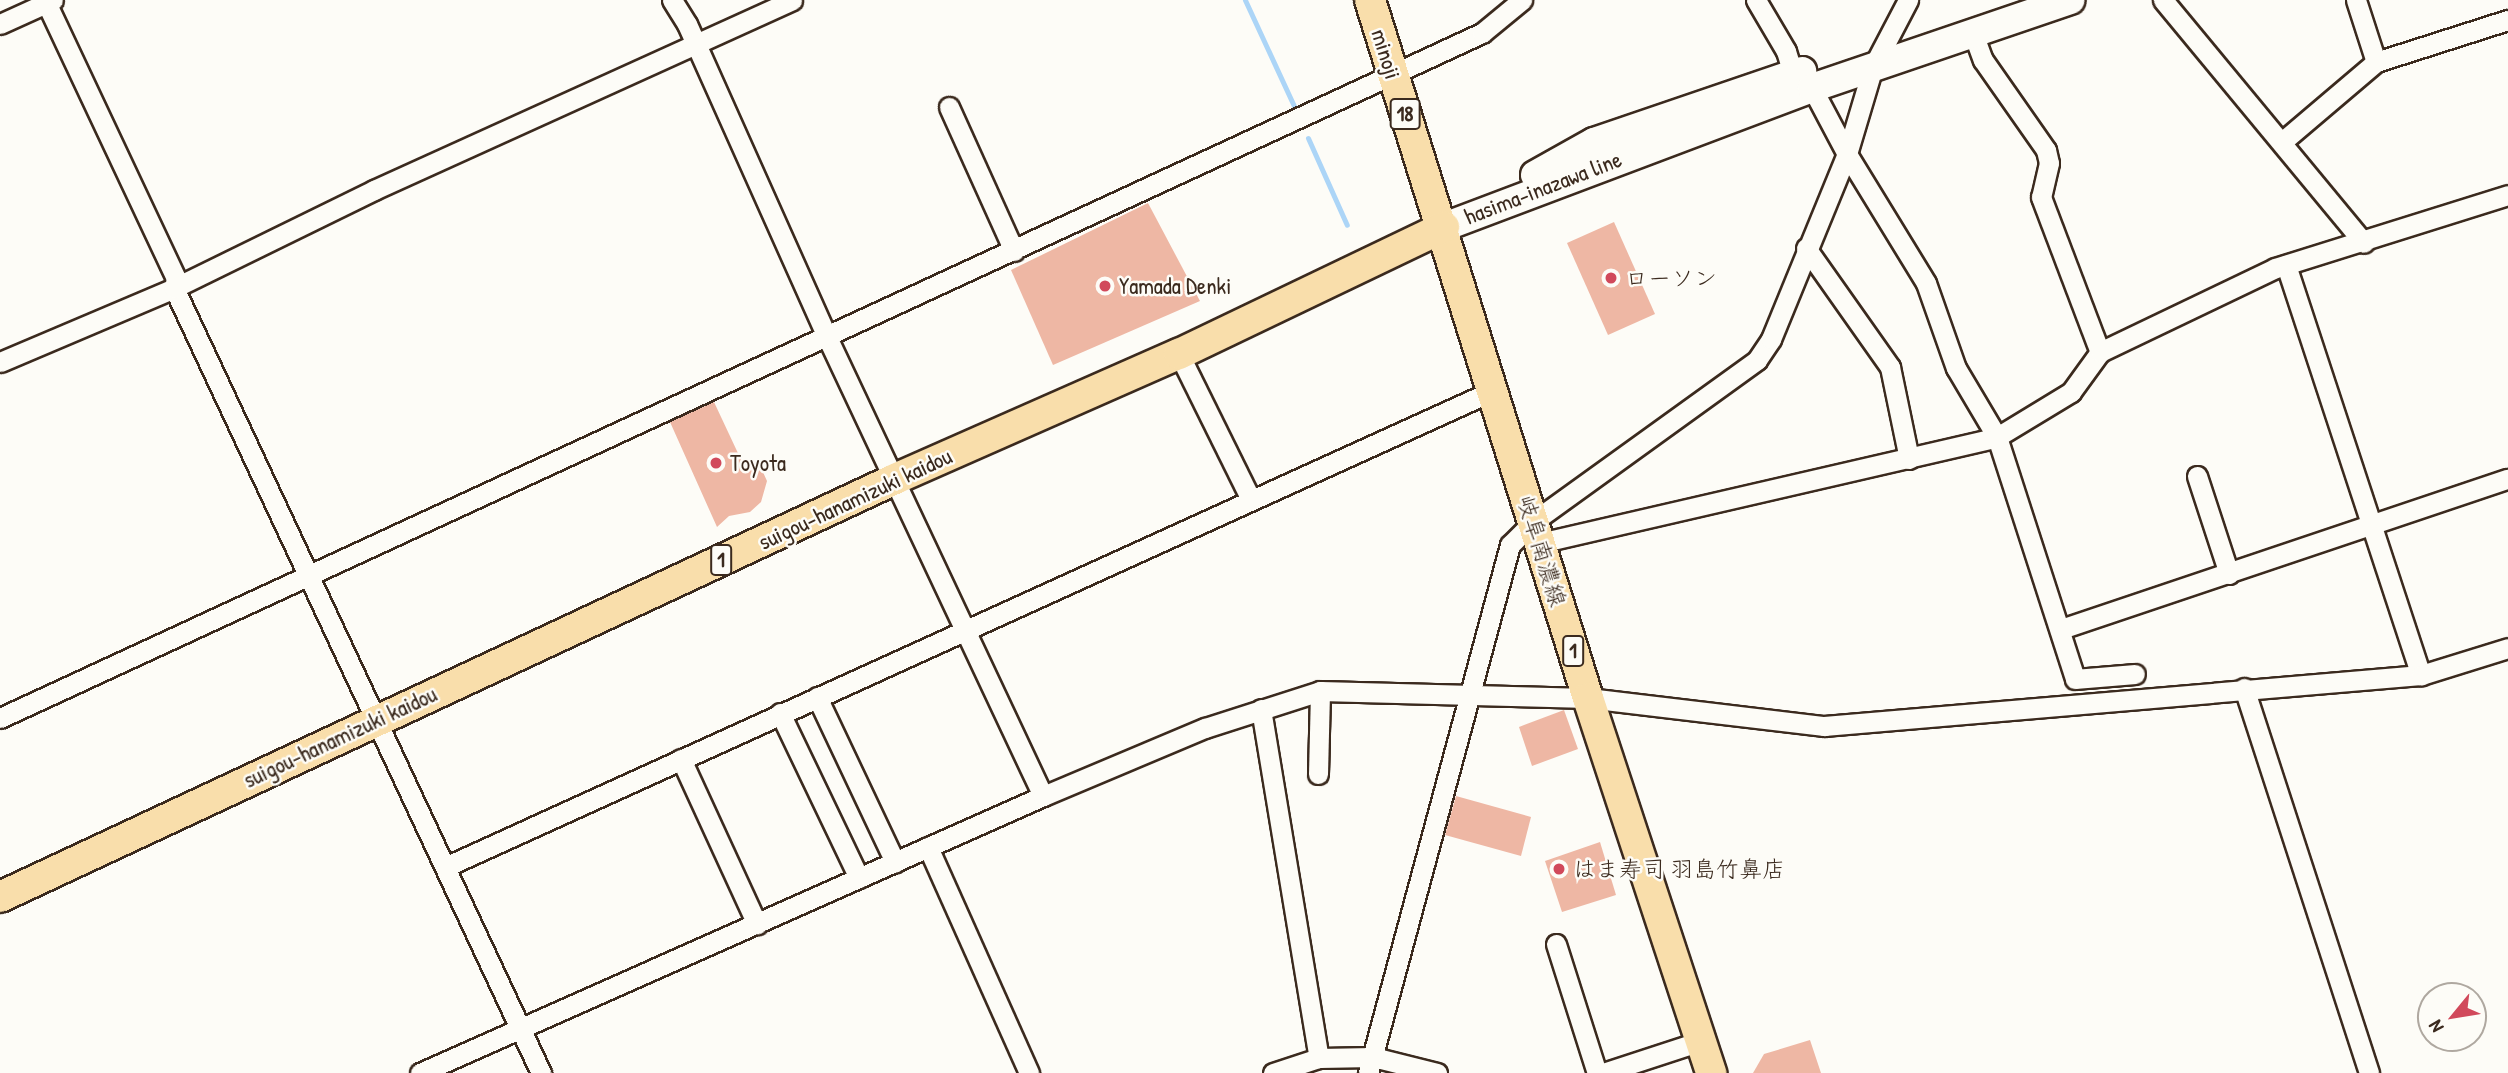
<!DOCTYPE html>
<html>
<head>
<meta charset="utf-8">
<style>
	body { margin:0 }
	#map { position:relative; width:2508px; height:1073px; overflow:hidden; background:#fdfcf7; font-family:"Patrick Hand","Klee One",sans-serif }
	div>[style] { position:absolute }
	.stream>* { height:5px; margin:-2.5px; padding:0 2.5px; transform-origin:2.5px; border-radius:2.5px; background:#acd5f7 }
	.building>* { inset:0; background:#eeb7a4 }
	.roads { filter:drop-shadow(2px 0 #3b2a1e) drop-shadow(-2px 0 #3b2a1e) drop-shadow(0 2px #3b2a1e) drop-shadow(0 -2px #3b2a1e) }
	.street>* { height:19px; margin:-9.5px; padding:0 9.5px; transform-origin:9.5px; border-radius:9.5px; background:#fdfcf7 }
	.secondary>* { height:28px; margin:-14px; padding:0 14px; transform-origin:14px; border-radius:14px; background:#fdfcf7 }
	.primary>* { height:30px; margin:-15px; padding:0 15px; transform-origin:15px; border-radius:15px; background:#f9deab }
	.dots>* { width:19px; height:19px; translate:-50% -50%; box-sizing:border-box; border:4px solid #fdfcf7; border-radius:50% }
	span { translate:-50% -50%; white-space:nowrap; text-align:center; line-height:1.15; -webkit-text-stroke:5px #fdfcf7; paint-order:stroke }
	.shield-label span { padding:2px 5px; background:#fdfcf7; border:2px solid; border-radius:5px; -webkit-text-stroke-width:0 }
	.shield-label { font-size:21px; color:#3b2a1e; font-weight:700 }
	.street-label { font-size:23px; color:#3b2a1e }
	.poi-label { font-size:23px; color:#3b2a1e }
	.left { translate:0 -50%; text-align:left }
	.north { position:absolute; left:2417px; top:982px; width:70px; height:70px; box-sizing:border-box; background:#fdfcf7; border:2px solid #afa8a0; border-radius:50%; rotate:240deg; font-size:19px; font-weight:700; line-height:28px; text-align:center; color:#3b2a1e }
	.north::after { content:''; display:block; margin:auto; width:24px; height:32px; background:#d1495b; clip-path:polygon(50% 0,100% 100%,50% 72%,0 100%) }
</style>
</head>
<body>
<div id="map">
	<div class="stream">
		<div style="left:1245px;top:0;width:119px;rotate:65.2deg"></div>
		<div style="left:1308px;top:138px;width:95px;rotate:65.9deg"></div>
	</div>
	<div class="building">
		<div style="clip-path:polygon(1148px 203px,1200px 301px,1053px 365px,1011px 270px)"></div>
		<div style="clip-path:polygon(1614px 222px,1655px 314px,1608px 335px,1567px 243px)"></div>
		<div style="clip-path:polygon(714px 402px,744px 466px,758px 461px,767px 481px,761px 502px,750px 512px,729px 516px,717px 527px,670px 422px)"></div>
		<div style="clip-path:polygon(1564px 710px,1578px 749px,1532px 766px,1519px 727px)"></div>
		<div style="clip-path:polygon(1456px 796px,1531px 817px,1521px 856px,1445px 835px)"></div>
		<div style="clip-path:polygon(1600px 842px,1616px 895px,1562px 912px,1545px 861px)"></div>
		<div style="clip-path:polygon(1810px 1040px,1821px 1073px,1753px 1073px,1764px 1054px)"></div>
	</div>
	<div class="roads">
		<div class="street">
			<div style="left:45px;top:0;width:307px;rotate:64.8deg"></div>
			<div style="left:176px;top:278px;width:10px;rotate:101deg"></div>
			<div style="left:174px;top:288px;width:867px;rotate:64.94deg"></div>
			<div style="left:672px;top:0;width:28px;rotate:58deg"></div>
			<div style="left:687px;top:24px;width:345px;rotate:65.9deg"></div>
			<div style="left:828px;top:339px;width:505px;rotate:64.8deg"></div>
			<div style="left:1756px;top:0;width:59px;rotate:59.5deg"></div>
			<div style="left:1786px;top:51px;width:24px;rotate:73deg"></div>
			<div style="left:2163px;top:0;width:315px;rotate:50.4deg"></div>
			<div style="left:0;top:24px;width:58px;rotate:-24.4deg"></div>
			<div style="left:1973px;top:33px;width:29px;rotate:70deg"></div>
			<div style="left:1983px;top:60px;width:110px;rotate:55deg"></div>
			<div style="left:2046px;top:150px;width:13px;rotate:77deg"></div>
			<div style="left:2049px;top:163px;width:35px;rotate:103deg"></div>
			<div style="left:2041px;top:197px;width:166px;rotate:69.2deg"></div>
			<div style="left:2376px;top:62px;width:139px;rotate:-17.7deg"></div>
			<div style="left:1812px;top:88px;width:75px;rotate:62.1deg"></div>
			<div style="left:1847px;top:154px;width:151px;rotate:58.5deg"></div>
			<div style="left:1926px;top:283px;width:90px;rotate:70.6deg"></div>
			<div style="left:1956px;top:368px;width:80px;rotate:59.3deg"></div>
			<div style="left:1997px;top:437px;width:254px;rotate:72.1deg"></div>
			<div style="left:2075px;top:679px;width:60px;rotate:-4.8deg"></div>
			<div style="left:949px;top:107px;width:158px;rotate:65.7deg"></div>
			<div style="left:2283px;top:141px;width:122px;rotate:-40.3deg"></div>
			<div style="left:2376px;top:62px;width:65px;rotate:-107.9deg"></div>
			<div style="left:1806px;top:248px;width:146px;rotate:54.8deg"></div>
			<div style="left:1890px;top:367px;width:94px;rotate:78.3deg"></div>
			<div style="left:2286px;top:265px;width:432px;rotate:71.8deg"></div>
			<div style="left:1179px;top:354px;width:163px;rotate:63.7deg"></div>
			<div style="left:0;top:362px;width:189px;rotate:-23deg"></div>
			<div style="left:174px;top:288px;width:223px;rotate:-26.1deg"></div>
			<div style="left:374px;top:190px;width:459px;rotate:-24.4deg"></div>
			<div style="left:2197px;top:476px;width:103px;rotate:71.9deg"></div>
			<div style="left:1539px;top:543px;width:470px;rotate:-13deg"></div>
			<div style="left:1997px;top:437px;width:87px;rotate:-31.3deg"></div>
			<div style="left:2071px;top:392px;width:49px;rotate:-54.1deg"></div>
			<div style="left:2100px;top:352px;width:194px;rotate:-25.6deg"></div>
			<div style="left:2275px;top:268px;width:244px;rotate:-17.4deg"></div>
			<div style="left:2061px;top:629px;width:471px;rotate:-18.6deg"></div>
			<div style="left:2244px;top:688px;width:405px;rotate:72deg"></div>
			<div style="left:817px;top:697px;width:183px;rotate:64.7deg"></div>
			<div style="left:1261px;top:709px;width:354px;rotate:80.6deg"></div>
			<div style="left:780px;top:713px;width:183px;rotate:64.4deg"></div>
			<div style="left:0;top:718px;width:1633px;rotate:-24.81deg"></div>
			<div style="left:1482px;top:33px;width:52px;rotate:-39.5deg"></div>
			<div style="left:681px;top:759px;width:182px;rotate:65.3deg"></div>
			<div style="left:1318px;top:774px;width:83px;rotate:-88.6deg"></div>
			<div style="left:928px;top:847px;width:248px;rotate:65.9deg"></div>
			<div style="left:445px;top:867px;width:1150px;rotate:-24.45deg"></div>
			<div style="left:1556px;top:944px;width:135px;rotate:72.4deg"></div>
			<div style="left:420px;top:1073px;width:682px;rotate:-23.97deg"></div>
			<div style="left:1043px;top:796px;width:176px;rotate:-22.8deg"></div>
			<div style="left:1205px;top:728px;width:121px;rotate:-17.8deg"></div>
			<div style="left:1320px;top:691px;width:268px;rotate:1.5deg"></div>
			<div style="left:1588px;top:698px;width:238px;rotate:6.8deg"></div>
			<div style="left:1824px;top:726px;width:599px;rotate:-4.88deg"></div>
			<div style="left:2421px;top:675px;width:91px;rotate:-17.2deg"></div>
			<div style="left:1273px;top:1073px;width:48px;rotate:-18.1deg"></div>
			<div style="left:1319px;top:1058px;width:54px;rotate:-1.1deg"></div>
			<div style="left:1373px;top:1057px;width:66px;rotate:14deg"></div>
			<div style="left:1368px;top:1073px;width:547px;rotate:-74.95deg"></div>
			<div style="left:1510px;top:545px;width:34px;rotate:-45deg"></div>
			<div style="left:1534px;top:521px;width:275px;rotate:-35.8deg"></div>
			<div style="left:1757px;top:360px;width:25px;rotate:-56deg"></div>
			<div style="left:1771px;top:339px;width:200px;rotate:-67.7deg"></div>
			<div style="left:1847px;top:154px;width:91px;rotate:-73.4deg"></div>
			<div style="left:1873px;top:67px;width:76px;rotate:-62.4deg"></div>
			<div style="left:1603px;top:1073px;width:103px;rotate:-18.1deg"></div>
		</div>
		<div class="secondary">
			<div style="left:1535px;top:175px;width:68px;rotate:-29.2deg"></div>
			<div style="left:1594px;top:142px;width:220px;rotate:-18.8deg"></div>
			<div style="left:1444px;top:227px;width:393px;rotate:-20.7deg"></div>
			<div style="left:1812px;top:88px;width:273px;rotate:-18.8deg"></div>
		</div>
		<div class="primary">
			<div style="left:1370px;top:0;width:731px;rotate:72.66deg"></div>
			<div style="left:1588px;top:698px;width:395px;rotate:71.8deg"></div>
			<div style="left:0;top:897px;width:988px;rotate:-25.03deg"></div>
			<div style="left:895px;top:479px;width:310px;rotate:-23.8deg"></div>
			<div style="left:1179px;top:354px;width:294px;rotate:-25.6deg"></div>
		</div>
	</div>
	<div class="dots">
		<div style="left:1611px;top:278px;background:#d1495b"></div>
		<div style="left:1105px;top:286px;background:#d1495b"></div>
		<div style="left:716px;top:463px;background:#d1495b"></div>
		<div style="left:1559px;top:869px;background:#d1495b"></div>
	</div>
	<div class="shield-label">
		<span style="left:1405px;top:114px">18</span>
		<span style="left:721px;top:560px">1</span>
		<span style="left:1573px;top:651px">1</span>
	</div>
	<div class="street-label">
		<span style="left:1386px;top:54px;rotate:73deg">minoji</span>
		<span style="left:1543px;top:188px;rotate:-21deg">hasima-inazawa line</span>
		<span style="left:855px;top:499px;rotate:-25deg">suigou-hanamizuki kaidou</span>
		<span style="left:1542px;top:551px;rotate:73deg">岐阜南濃線</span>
		<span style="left:340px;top:737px;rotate:-25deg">suigou-hanamizuki kaidou</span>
	</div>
	<div class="poi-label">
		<span class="left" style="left:1625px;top:278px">ローソン</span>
		<span class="left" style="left:1119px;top:286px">Yamada Denki</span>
		<span class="left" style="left:730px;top:463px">Toyota</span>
		<span class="left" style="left:1573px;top:869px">はま寿司 羽島竹鼻店</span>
	</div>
	<div class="north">N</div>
</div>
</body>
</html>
